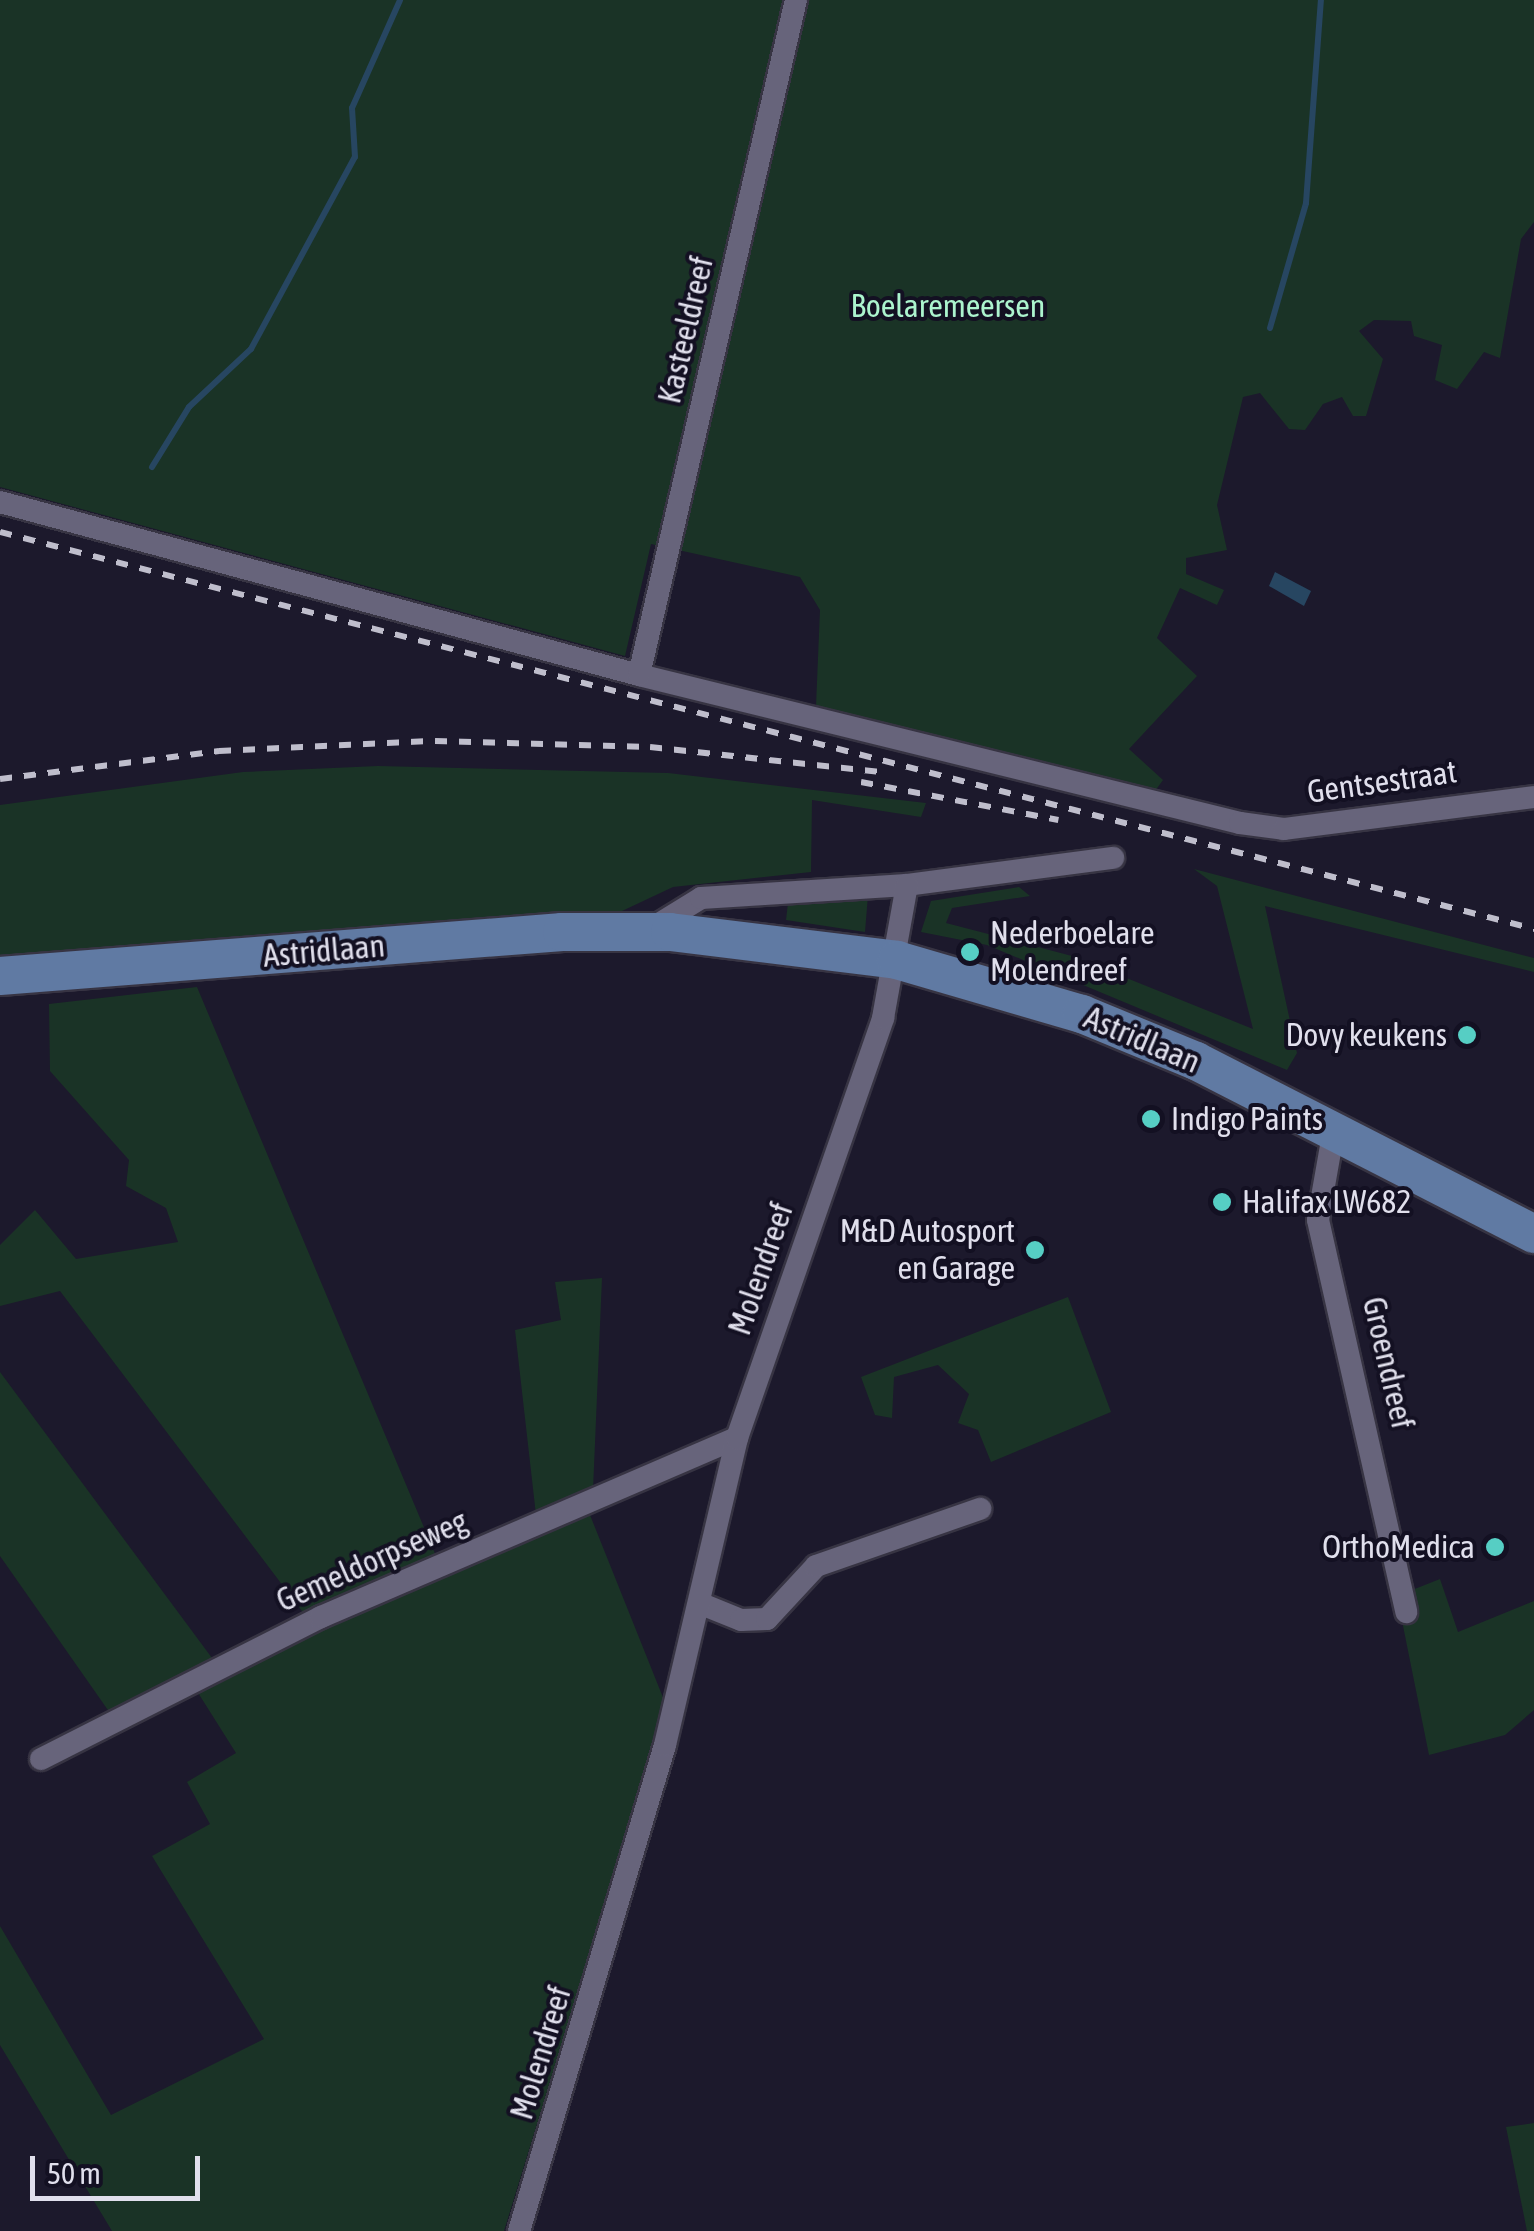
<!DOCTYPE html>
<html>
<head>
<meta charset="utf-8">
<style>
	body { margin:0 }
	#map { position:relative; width:1534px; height:2231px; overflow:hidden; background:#1c192c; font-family:"Asap Condensed",sans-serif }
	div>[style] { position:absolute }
	.green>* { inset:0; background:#1a3326 }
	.water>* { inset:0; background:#274661 }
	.stream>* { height:6px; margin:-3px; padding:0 3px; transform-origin:3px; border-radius:3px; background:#274661 }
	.roads { filter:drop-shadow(2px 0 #373443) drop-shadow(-2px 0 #373443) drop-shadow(0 2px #373443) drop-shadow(0 -2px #373443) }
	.minor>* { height:22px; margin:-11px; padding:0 11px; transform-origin:11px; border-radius:11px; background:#67647b }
	.primary>* { height:38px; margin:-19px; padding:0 19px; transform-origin:19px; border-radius:19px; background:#607aa3 }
	.rail>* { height:6px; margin-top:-3px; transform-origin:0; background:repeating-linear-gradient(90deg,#bfbecc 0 12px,transparent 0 24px) }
	.dots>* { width:28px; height:28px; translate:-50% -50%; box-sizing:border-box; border:5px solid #131022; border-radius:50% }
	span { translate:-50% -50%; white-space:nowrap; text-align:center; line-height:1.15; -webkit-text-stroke:8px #131022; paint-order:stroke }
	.park-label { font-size:32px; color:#acf4ce }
	.street-label { font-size:32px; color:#e0dfec }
	.poi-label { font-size:32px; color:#e0dfec }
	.left { translate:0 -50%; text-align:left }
	.right { translate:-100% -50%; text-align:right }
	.scale { position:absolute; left:30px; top:2156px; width:170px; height:45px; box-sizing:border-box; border:5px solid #e0dfec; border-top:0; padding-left:12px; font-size:30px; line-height:35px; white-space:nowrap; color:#e0dfec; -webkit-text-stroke:8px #131022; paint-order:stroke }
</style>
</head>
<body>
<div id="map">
	<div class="green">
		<div style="clip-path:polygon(0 0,1534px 0,1534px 222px,1521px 239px,1500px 358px,1484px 352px,1457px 389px,1435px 380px,1442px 345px,1414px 336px,1411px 321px,1374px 320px,1359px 331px,1383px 359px,1366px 416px,1353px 416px,1342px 397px,1323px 404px,1305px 430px,1289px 429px,1260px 393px,1243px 397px,1217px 505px,1227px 550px,1186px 558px,1186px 574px,1224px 590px,1217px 605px,1180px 588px,1157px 638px,1197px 676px,1129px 749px,1163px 780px,1155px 791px,816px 706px,820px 610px,800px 577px,651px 544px,625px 656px,0 487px)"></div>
		<div style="clip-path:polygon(378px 766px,668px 773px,926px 803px,921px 817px,812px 800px,811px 872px,673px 887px,622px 911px,0 958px,0 805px,243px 772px)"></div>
		<div style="clip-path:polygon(1194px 869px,1534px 958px,1534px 972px,1265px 906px,1297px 1053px,1287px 1070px,987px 945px,921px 932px,931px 901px,1019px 887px,1030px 896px,952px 908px,946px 923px,1072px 956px,1253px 1029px,1217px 886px)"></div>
		<div style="clip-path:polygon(868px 895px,865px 932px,786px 920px,788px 903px)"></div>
		<div style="clip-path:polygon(197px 987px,436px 1556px,305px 1615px,60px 1291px,0 1306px,0 1245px,35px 1210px,76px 1259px,178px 1242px,166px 1208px,126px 1186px,129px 1160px,50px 1071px,49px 1004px)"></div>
		<div style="clip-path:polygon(602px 1278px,593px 1490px,536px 1515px,515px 1330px,561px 1320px,555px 1282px)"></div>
		<div style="clip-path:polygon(1068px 1297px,1111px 1412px,991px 1462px,978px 1430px,958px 1423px,969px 1394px,938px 1365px,894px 1377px,892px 1418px,875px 1415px,861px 1377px)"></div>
		<div style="clip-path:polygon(0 1372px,212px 1658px,110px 1713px,0 1556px)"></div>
		<div style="clip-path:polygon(588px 1510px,666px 1705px,504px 2231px,112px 2231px,0 2045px,0 1926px,111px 2115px,264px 2039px,152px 1856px,210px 1824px,187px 1782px,236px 1753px,195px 1688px)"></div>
		<div style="clip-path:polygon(1440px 1579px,1458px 1632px,1534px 1601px,1534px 1710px,1505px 1735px,1429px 1755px,1397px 1596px)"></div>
		<div style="clip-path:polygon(1534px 2123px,1534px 2231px,1527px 2231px,1506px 2127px)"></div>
	</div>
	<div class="water">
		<div style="clip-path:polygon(1275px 572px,1311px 591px,1304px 606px,1269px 586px)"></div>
	</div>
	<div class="stream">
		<div style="left:1270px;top:328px;width:130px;rotate:-73.9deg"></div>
		<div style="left:1306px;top:203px;width:204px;rotate:-85.8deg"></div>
		<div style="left:152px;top:467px;width:70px;rotate:-58.3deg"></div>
		<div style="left:189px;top:407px;width:85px;rotate:-43.1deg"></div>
		<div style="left:251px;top:349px;width:218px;rotate:-61.6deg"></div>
		<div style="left:355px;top:157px;width:49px;rotate:-93.5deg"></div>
		<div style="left:352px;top:108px;width:118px;rotate:-66deg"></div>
	</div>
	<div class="roads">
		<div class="minor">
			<div style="left:0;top:502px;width:662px;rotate:15.15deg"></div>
			<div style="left:639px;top:675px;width:619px;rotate:13.83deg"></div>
			<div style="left:1240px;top:823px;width:44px;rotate:7.8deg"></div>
			<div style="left:1284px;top:829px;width:252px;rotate:-7.3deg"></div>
			<div style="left:639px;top:675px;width:693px;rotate:-76.91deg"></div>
			<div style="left:649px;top:930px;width:61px;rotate:-31.6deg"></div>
			<div style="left:701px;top:898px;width:206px;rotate:-3.6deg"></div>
			<div style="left:907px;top:885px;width:208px;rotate:-7.5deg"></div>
			<div style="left:1334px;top:1129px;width:92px;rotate:100deg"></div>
			<div style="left:1318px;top:1220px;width:402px;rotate:77.3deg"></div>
			<div style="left:699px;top:1603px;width:45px;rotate:22deg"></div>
			<div style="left:741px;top:1620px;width:26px;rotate:-2deg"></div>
			<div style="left:767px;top:1619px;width:72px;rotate:-47.2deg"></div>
			<div style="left:816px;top:1566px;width:174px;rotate:-19.2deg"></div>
			<div style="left:41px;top:1759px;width:314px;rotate:-26.9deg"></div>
			<div style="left:321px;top:1617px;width:453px;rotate:-23.3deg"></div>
			<div style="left:519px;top:2231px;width:507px;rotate:-73.28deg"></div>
			<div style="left:665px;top:1745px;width:315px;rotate:-76.8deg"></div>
			<div style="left:737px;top:1438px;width:445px;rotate:-70.8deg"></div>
			<div style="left:883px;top:1018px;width:135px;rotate:-79.8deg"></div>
		</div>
		<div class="primary">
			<div style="left:0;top:976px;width:564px;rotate:-4.48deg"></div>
			<div style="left:562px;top:932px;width:108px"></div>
			<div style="left:670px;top:932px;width:229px;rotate:7deg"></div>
			<div style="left:897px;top:960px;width:193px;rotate:16.3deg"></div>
			<div style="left:1082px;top:1014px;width:123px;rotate:22.4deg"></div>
			<div style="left:1196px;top:1061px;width:380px;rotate:27.1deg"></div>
		</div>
	</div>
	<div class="rail">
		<div style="left:0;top:532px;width:1585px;rotate:14.51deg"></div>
		<div style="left:0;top:779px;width:221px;rotate:-7.3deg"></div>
		<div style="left:219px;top:751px;width:216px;rotate:-2.7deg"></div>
		<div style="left:435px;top:741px;width:215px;rotate:1.6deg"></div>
		<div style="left:650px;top:747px;width:232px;rotate:6.2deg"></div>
		<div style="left:861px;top:782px;width:201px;rotate:10.9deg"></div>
	</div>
	<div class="dots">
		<div style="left:970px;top:952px;background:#56cec4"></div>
		<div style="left:1467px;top:1035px;background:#56cec4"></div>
		<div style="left:1151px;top:1119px;background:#56cec4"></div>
		<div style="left:1222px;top:1202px;background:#56cec4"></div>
		<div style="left:1035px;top:1250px;background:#56cec4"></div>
		<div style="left:1495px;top:1547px;background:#56cec4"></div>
	</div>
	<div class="park-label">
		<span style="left:948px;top:306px">Boelaremeersen</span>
	</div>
	<div class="street-label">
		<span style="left:686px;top:330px;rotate:-77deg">Kasteeldreef</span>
		<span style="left:1382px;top:782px;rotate:-8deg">Gentsestraat</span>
		<span style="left:324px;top:951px;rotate:-5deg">Astridlaan</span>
		<span style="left:1142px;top:1040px;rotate:23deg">Astridlaan</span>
		<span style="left:761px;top:1269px;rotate:-71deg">Molendreef</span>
		<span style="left:1388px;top:1363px;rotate:77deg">Groendreef</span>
		<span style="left:372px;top:1561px;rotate:-24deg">Gemeldorpseweg</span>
		<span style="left:541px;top:2053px;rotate:-73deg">Molendreef</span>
	</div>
	<div class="poi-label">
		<span class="left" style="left:990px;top:952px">Nederboelare<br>Molendreef</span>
		<span class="right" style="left:1447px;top:1035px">Dovy keukens</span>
		<span class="left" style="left:1171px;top:1119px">Indigo Paints</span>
		<span class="left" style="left:1242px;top:1202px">Halifax LW682</span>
		<span class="right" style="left:1015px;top:1250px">M&amp;D Autosport<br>en Garage</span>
		<span class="right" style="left:1475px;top:1547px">OrthoMedica</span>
	</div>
	<div class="scale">50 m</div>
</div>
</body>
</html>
